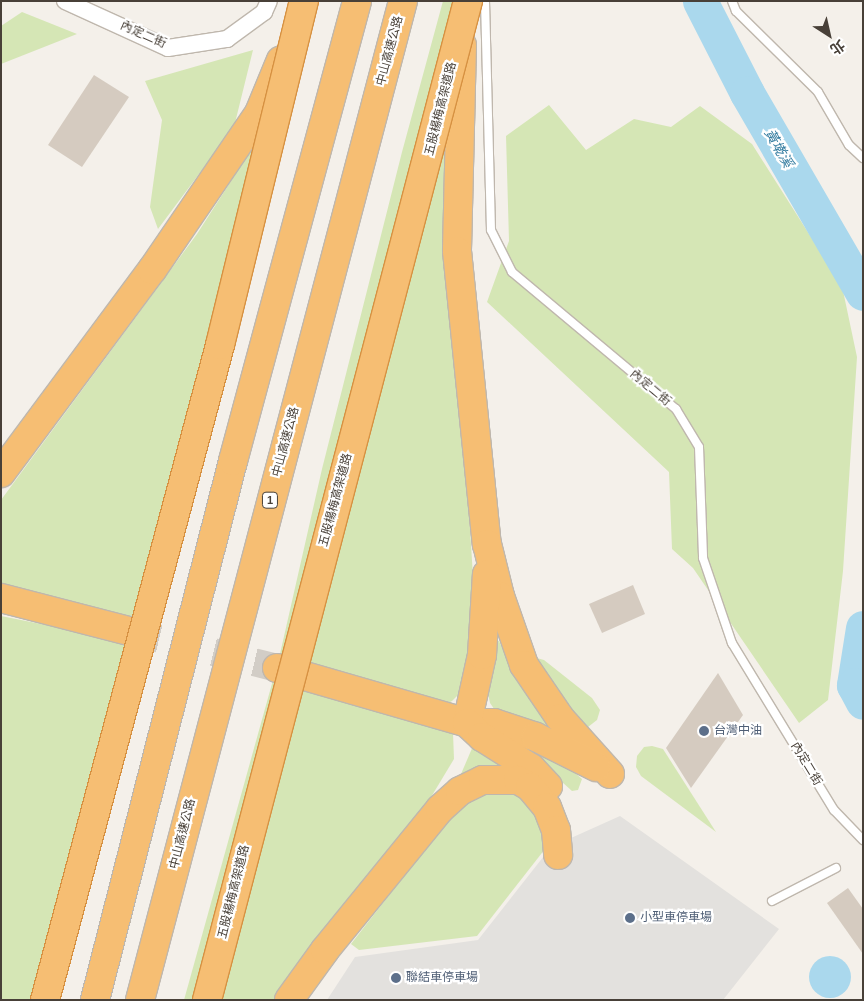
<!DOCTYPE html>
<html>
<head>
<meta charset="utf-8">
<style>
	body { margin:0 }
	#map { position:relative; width:864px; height:1001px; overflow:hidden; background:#f4f0ea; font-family:Helvetica,"Noto Sans TC",sans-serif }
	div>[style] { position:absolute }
	.green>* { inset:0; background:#d5e6b5 }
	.parking>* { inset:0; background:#e3e1de }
	.water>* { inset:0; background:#aad8ed }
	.round { border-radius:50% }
	.river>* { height:35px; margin:-17.5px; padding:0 17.5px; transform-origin:17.5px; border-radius:17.5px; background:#aad8ed }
	.building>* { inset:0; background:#d5cbc0 }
	.motorway-tunnel>* { height:28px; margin-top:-14px; transform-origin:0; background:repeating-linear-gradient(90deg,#d2cdc6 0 28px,transparent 0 42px) }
	.roads { filter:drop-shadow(1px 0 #bfb7ad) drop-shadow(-1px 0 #bfb7ad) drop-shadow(0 1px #bfb7ad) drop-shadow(0 -1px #bfb7ad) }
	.service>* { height:8px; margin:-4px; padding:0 4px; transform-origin:4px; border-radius:4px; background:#fff }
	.minor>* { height:16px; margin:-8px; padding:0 8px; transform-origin:8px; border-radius:8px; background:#fff }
	.motorway>* { height:28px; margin:-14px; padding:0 14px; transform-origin:14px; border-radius:14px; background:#f6be73 }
	.bridges { filter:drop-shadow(1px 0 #d69142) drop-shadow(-1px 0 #d69142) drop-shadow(0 1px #d69142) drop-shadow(0 -1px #d69142) }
	.motorway-bridge>* { height:28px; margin:-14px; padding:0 14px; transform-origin:14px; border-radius:14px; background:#f6be73 }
	.dots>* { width:14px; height:14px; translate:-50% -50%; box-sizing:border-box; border:2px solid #fff; border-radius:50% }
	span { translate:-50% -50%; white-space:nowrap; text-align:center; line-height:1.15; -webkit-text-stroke:4.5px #fff; paint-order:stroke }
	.shield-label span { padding:1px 4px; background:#fff; border:1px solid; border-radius:4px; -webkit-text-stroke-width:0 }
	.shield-label { font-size:11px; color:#484038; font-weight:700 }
	.street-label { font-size:12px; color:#484038 }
	.service-label { font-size:12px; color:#4e5e75 }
	.left { translate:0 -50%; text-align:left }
	.water-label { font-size:14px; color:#327b9f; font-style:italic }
	.frame { position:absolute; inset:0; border:2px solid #484038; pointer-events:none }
	.north { position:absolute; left:804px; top:10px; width:50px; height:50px; -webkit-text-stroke:4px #fff; paint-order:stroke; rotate:145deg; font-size:14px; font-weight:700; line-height:20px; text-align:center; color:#484038 }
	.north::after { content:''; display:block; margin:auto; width:18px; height:22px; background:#484038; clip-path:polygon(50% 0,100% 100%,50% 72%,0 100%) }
</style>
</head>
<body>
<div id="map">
	<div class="green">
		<div style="clip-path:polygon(443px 1px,455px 1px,466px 465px,476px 624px,468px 685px,452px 701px,444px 705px,280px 654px,322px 469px,402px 152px)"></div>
		<div style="clip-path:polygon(22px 12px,77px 34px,1px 64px,1px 26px)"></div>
		<div style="clip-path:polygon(253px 50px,234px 127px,158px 229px,150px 207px,162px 120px,145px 81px)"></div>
		<div style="clip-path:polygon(549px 105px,586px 150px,634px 119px,671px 127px,700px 106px,752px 144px,842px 286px,857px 357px,843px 571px,828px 700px,799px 723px,693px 568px,672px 549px,669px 472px,487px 302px,509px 241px,506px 136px)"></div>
		<div style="clip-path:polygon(260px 136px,137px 620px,1px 591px,1px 500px,197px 234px)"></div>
		<div style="clip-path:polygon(1px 616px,131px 642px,38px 1000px,1px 1000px)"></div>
		<div style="clip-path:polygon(492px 640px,499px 641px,517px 680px,550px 726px,547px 731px,497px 713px,490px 703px,487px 688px)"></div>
		<div style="clip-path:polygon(533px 657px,544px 660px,592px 698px,600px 710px,597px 720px,588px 727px,578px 725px)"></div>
		<div style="clip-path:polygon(273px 680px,453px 733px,454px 759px,419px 817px,279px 1000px,184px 1000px)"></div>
		<div style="clip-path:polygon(510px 735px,567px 766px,582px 779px,578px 790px,572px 791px)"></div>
		<div style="clip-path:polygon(473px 746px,518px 765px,466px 776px,461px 774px)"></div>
		<div style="clip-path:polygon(652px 746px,663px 749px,716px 832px,641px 776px,636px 767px,637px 756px,644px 747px)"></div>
		<div style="clip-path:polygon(495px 788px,515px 792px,531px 805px,543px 827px,545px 849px,477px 936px,359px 950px,351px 944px,450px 817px,473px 797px)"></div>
	</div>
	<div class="parking">
		<div style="clip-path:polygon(620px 816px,779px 929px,723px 1000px,327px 1000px,355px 957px,478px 940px,551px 847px)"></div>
	</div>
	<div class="water">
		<div class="round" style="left:809px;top:956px;width:42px;height:42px"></div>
	</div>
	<div class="river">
		<div style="left:700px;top:1px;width:103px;rotate:62.9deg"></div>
		<div style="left:747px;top:93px;width:231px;rotate:59.9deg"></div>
		<div style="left:863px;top:628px;width:58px;rotate:99deg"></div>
		<div style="left:854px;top:685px;width:19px;rotate:62deg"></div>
	</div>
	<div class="building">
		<div style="clip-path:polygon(94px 75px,129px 97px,82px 167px,48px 145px)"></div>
		<div style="clip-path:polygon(633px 585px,645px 614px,602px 633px,589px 604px)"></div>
		<div style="clip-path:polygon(718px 673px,743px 715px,691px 788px,666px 748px)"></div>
		<div style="clip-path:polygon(848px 888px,863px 909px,863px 954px,827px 903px)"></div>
	</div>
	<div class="motorway-tunnel">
		<div style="left:132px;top:632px;width:149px;rotate:13.9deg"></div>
	</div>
	<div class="roads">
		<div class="service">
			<div style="left:485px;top:1px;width:229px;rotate:88.5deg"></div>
			<div style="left:491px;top:230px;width:47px;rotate:63.4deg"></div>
			<div style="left:512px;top:272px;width:214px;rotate:39.9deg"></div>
			<div style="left:676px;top:409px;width:44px;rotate:58.8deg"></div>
			<div style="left:699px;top:447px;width:111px;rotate:87.9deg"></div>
			<div style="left:703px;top:558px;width:90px;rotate:71.2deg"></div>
			<div style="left:732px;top:643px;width:196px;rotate:58.6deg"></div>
			<div style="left:834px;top:810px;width:42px;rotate:46deg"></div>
			<div style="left:732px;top:1px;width:11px;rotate:68deg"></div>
			<div style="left:736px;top:11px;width:115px;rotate:44.6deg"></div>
			<div style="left:818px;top:92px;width:61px;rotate:59.7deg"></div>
			<div style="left:849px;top:145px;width:19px;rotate:43deg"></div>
			<div style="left:772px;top:901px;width:72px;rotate:-27.3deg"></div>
		</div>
		<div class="minor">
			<div style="left:65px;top:1px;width:113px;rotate:24.5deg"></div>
			<div style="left:168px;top:48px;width:60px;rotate:-8.7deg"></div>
			<div style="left:227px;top:39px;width:46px;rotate:-36.1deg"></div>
			<div style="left:264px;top:12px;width:12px;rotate:-66deg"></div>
		</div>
		<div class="motorway">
			<div style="left:462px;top:45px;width:206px;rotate:91.4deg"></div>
			<div style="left:457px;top:251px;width:295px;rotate:84.2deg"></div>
			<div style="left:487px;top:544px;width:54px;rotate:76deg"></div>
			<div style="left:500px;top:596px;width:73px;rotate:70.8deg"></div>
			<div style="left:524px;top:665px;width:64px;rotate:55.8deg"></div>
			<div style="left:560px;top:718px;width:75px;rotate:48.2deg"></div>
			<div style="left:1px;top:473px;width:253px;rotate:-53.4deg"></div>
			<div style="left:152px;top:270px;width:190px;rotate:-55.7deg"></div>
			<div style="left:259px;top:113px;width:57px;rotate:-67.5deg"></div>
			<div style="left:1px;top:598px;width:135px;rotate:14.5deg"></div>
			<div style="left:277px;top:668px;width:198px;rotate:16.1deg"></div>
			<div style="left:467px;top:723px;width:27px"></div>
			<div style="left:494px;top:723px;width:44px;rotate:18.4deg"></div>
			<div style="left:536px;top:737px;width:67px;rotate:26.6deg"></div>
			<div style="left:467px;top:723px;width:70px;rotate:-77.6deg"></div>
			<div style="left:482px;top:655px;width:81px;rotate:-86.5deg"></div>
			<div style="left:467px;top:723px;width:21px;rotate:43deg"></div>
			<div style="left:482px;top:737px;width:58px;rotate:32.3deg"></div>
			<div style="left:531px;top:768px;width:25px;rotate:47deg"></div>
			<div style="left:95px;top:1000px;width:556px;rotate:-75.64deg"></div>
			<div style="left:233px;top:461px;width:476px;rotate:-74.9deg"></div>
			<div style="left:140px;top:1000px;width:1033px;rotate:-75.25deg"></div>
			<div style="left:289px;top:1000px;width:62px;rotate:-54.2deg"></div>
			<div style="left:325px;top:950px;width:182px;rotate:-50.8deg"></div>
			<div style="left:440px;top:809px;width:27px;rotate:-42deg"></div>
			<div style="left:460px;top:791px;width:25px;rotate:-26deg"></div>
			<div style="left:483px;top:780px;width:35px"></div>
			<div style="left:518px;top:780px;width:14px;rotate:30deg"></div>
			<div style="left:530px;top:787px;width:26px;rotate:50deg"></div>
			<div style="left:547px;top:807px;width:25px;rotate:69deg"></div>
			<div style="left:556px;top:830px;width:25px;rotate:85deg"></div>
		</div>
	</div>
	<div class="bridges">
		<div class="motorway-bridge">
			<div style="left:45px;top:1000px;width:678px;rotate:-75.04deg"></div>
			<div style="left:220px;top:345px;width:354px;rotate:-76.3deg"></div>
			<div style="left:207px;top:1000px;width:1033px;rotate:-75.36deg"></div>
		</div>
	</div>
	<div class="dots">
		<div style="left:704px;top:731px;background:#5c6f8a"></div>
		<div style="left:630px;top:918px;background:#5c6f8a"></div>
		<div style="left:396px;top:978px;background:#5c6f8a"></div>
	</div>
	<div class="shield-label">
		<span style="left:270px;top:500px">1</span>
	</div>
	<div class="street-label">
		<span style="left:143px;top:35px;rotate:24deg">內定二街</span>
		<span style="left:390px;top:51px;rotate:-75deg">中山高速公路</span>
		<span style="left:441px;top:109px;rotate:-76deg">五股楊梅高架道路</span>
		<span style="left:650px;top:388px;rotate:40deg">內定二街</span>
		<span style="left:286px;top:442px;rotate:-75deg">中山高速公路</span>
		<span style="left:336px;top:500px;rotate:-75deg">五股楊梅高架道路</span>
		<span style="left:806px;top:764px;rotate:59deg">內定二街</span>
		<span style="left:183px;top:834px;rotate:-76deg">中山高速公路</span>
		<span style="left:234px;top:892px;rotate:-76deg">五股楊梅高架道路</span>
	</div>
	<div class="service-label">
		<span class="left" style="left:714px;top:731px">台灣中油</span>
		<span class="left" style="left:640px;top:918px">小型車停車場</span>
		<span class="left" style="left:406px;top:978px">聯結車停車場</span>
	</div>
	<div class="water-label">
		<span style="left:779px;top:148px;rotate:60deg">黃墘溪</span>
	</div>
	<div class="frame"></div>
	<div class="north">北</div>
</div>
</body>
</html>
